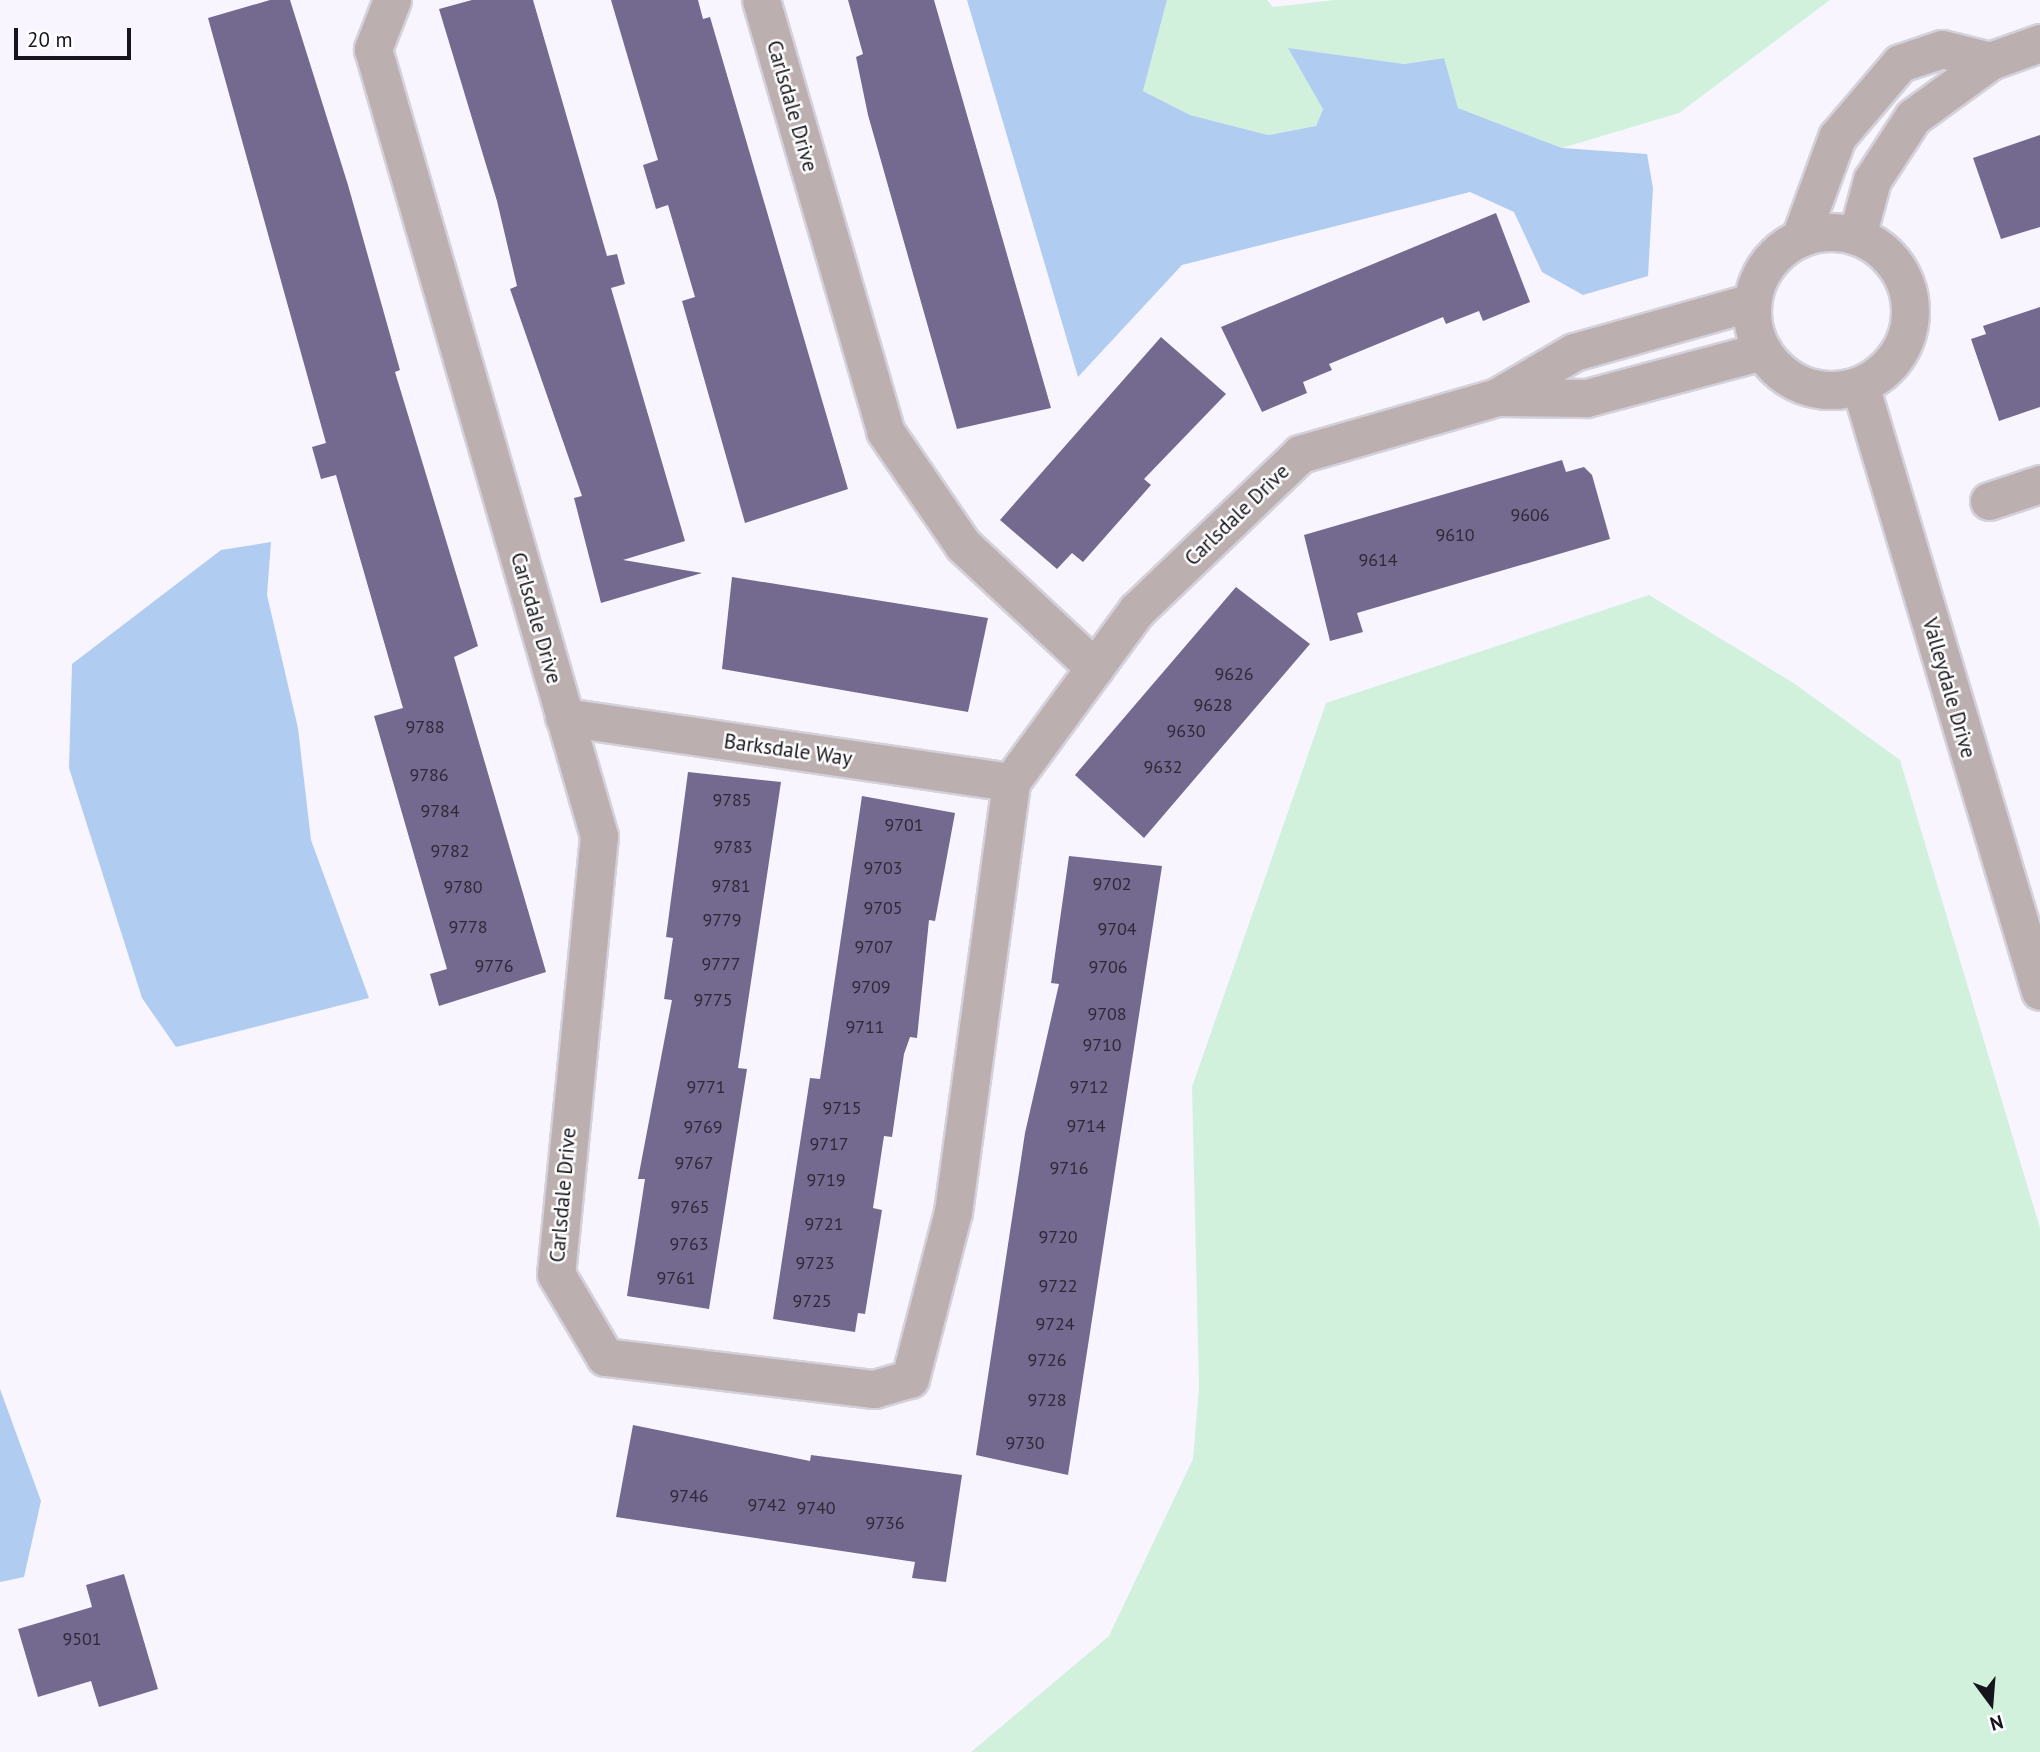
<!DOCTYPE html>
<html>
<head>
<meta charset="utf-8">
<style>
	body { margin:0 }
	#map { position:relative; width:2040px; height:1752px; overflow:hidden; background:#f8f5ff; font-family:"PT Sans",sans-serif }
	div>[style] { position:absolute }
	.green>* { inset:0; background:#d1f1dc }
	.water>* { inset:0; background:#b0cdf1 }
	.building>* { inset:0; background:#74698f }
	.roads { filter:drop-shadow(2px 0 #d4d1db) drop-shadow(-2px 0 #d4d1db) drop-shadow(0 2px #d4d1db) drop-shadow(0 -2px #d4d1db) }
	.minor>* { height:37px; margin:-18.5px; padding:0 18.5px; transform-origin:18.5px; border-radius:18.5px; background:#bcafaf }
	.minor>.ring { margin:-18.5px; padding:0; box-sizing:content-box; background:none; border:37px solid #bcafaf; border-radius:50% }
	span { translate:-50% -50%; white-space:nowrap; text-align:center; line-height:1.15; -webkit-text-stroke:5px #fff; paint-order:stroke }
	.number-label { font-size:18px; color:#2e2939 }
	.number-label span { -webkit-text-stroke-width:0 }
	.street-label { font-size:21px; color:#16141c }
	.north { position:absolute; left:1956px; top:1668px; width:70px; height:70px; -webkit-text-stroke:5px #fff; paint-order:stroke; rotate:164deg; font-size:19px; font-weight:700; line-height:28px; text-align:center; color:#16141c }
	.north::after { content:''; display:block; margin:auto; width:24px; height:32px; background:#16141c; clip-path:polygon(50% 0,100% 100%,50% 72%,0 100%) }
	.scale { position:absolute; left:14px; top:28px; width:117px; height:32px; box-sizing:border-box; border:4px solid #16141c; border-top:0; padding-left:9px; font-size:21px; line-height:24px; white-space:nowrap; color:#16141c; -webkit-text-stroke:5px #fff; paint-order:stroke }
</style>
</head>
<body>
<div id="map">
	<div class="green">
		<div style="clip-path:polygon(1167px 0,1267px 0,1273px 7px,1335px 0,1830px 0,1679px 113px,1562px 148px,1458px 108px,1443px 58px,1404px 64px,1288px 48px,1323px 108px,1316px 126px,1268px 135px,1190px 115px,1143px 91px)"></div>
		<div style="clip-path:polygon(1649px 595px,1795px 684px,1900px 760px,2040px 1228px,2040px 1752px,971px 1752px,1109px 1636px,1193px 1459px,1199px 1387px,1192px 1087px,1326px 703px)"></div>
	</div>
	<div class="water">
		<div style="clip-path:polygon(967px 0,1167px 0,1143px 91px,1190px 115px,1268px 135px,1316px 126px,1323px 109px,1288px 48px,1404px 64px,1444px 58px,1458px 108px,1562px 148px,1647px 154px,1653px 188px,1648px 276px,1583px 295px,1542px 272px,1514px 212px,1470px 192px,1182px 265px,1078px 377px)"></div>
		<div style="clip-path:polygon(271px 542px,267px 595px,298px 728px,311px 840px,369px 998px,176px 1047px,142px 998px,69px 768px,72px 664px,221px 550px)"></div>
		<div style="clip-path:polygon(0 1389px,41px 1501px,24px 1577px,0 1582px)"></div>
	</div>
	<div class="building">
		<div style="clip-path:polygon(270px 0,290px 0,348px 185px,400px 370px,395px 372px,478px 646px,454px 657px,546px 972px,439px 1006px,430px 974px,447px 969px,374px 716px,403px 708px,336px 475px,321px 479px,312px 447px,326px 443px,208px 18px)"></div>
		<div style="clip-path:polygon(472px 0,533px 0,607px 256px,617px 254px,625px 284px,611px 288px,685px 541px,623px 560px,702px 573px,601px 603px,574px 498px,582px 496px,510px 289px,517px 286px,497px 201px,439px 9px)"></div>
		<div style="clip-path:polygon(611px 0,698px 0,703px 19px,710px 17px,848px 489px,745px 523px,682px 301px,695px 297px,668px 205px,656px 209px,643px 165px,658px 160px)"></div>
		<div style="clip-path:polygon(848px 0,934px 0,1051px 408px,957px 429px,868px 115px,856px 57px,863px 54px)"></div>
		<div style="clip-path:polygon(2040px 135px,2040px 227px,2001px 239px,1973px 158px)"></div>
		<div style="clip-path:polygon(1496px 213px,1530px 302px,1483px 321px,1479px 311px,1446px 324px,1443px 317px,1329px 364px,1332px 370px,1303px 382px,1307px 393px,1262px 412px,1221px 327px)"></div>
		<div style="clip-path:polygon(2040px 307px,2040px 407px,1999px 421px,1971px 339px,1986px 334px,1983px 326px)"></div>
		<div style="clip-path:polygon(1161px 337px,1226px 394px,1144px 479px,1151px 485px,1083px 562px,1072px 553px,1057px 569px,1000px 520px)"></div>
		<div style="clip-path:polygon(1562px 460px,1566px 472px,1584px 467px,1592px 475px,1610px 539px,1357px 613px,1363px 632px,1330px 641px,1304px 535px)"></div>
		<div style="clip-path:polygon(732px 577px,988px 618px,968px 712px,722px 669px)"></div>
		<div style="clip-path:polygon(1236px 587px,1310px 644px,1144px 838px,1075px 775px)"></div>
		<div style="clip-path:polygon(688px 772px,781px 782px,738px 1068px,747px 1069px,709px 1309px,627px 1296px,645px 1179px,638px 1179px,672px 1000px,664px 999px,673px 938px,666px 937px)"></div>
		<div style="clip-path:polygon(862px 796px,955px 813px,935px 921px,929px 920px,917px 1038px,910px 1037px,904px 1054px,892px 1137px,884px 1136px,873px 1208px,882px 1210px,865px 1314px,858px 1313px,855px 1332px,773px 1319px,810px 1078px,820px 1079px)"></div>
		<div style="clip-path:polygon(1069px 856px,1162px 866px,1068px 1475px,976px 1455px,1025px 1133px,1059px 984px,1051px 983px)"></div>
		<div style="clip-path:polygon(633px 1425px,810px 1461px,811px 1455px,962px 1475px,946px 1582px,912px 1578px,915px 1562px,616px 1517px)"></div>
		<div style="clip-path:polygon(124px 1574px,158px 1689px,99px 1707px,91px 1681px,38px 1697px,18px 1629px,92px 1607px,86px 1585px)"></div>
	</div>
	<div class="roads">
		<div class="minor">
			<div style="left:392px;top:0;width:53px;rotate:111.2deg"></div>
			<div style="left:373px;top:49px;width:819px;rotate:73.98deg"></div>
			<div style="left:599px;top:836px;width:440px;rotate:95.6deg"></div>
			<div style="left:556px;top:1274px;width:96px;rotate:59.4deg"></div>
			<div style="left:605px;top:1357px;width:271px;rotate:6.8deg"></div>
			<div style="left:874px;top:1389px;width:37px;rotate:-16deg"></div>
			<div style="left:910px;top:1379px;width:172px;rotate:-75.6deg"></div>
			<div style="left:953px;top:1212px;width:434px;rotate:-82.3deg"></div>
			<div style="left:1011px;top:782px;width:213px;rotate:-53.8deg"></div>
			<div style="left:1137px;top:610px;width:226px;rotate:-43.7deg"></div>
			<div style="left:1300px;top:454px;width:205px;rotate:-16.1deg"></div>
			<div style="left:1497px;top:397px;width:89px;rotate:-30.3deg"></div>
			<div style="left:1574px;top:352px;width:185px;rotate:-15.7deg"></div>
			<div style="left:761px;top:0;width:448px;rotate:73.9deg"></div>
			<div style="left:885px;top:431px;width:138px;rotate:55.6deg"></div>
			<div style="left:963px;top:545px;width:180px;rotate:43deg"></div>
			<div class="ring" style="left:1752px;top:232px;width:121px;height:121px"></div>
			<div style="left:1857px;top:236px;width:58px;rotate:-75deg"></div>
			<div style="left:1872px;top:180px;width:75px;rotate:-56.9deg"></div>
			<div style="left:1913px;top:117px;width:95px;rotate:-36deg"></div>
			<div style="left:1990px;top:61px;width:53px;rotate:-19.8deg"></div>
			<div style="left:1800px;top:238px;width:108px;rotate:-69.9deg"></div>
			<div style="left:1837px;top:137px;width:97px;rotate:-49.6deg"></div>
			<div style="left:1900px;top:63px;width:44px;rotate:-18.4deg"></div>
			<div style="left:1942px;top:49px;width:49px;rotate:14deg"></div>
			<div style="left:1860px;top:385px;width:632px;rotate:73.46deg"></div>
			<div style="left:1498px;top:397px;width:88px;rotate:0.7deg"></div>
			<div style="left:1586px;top:398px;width:183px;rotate:-14.9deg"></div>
			<div style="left:1989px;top:501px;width:54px;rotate:-18.4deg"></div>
			<div style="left:564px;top:717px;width:452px;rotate:8.3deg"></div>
		</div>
	</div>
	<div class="number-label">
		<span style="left:1530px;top:515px">9606</span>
		<span style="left:1455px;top:535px">9610</span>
		<span style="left:1378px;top:560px">9614</span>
		<span style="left:1234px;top:674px">9626</span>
		<span style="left:1213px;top:705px">9628</span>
		<span style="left:425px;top:727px">9788</span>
		<span style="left:1186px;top:731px">9630</span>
		<span style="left:1163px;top:767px">9632</span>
		<span style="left:429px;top:775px">9786</span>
		<span style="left:732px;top:800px">9785</span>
		<span style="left:440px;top:811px">9784</span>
		<span style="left:904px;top:825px">9701</span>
		<span style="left:733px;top:847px">9783</span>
		<span style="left:450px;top:851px">9782</span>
		<span style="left:883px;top:868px">9703</span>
		<span style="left:1112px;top:884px">9702</span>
		<span style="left:731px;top:886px">9781</span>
		<span style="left:463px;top:887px">9780</span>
		<span style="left:883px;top:908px">9705</span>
		<span style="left:722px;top:920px">9779</span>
		<span style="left:468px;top:927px">9778</span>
		<span style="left:1117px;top:929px">9704</span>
		<span style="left:874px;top:947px">9707</span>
		<span style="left:721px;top:964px">9777</span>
		<span style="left:494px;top:966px">9776</span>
		<span style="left:1108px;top:967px">9706</span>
		<span style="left:871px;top:987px">9709</span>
		<span style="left:713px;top:1000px">9775</span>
		<span style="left:1107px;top:1014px">9708</span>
		<span style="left:865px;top:1027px">9711</span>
		<span style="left:1102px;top:1045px">9710</span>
		<span style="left:706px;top:1087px">9771</span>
		<span style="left:1089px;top:1087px">9712</span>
		<span style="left:842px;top:1108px">9715</span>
		<span style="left:1086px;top:1126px">9714</span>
		<span style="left:703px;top:1127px">9769</span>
		<span style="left:829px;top:1144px">9717</span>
		<span style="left:694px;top:1163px">9767</span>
		<span style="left:1069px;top:1168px">9716</span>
		<span style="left:826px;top:1180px">9719</span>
		<span style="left:690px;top:1207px">9765</span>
		<span style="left:824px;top:1224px">9721</span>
		<span style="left:1058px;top:1237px">9720</span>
		<span style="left:689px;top:1244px">9763</span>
		<span style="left:815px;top:1263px">9723</span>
		<span style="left:676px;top:1278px">9761</span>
		<span style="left:1058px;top:1286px">9722</span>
		<span style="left:812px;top:1301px">9725</span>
		<span style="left:1055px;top:1324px">9724</span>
		<span style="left:1047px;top:1360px">9726</span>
		<span style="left:1047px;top:1400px">9728</span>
		<span style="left:1025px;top:1443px">9730</span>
		<span style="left:689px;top:1496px">9746</span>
		<span style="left:767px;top:1505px">9742</span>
		<span style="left:816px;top:1508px">9740</span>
		<span style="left:885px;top:1523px">9736</span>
		<span style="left:82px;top:1639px">9501</span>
	</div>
	<div class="street-label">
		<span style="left:792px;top:106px;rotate:74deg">Carlsdale Drive</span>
		<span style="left:1237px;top:515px;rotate:-44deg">Carlsdale Drive</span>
		<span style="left:536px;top:618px;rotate:74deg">Carlsdale Drive</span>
		<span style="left:1949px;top:688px;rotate:74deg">Valleydale Drive</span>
		<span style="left:788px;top:750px;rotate:8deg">Barksdale Way</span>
		<span style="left:563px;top:1195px;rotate:-85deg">Carlsdale Drive</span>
	</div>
	<div class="north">N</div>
	<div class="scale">20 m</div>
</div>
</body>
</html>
